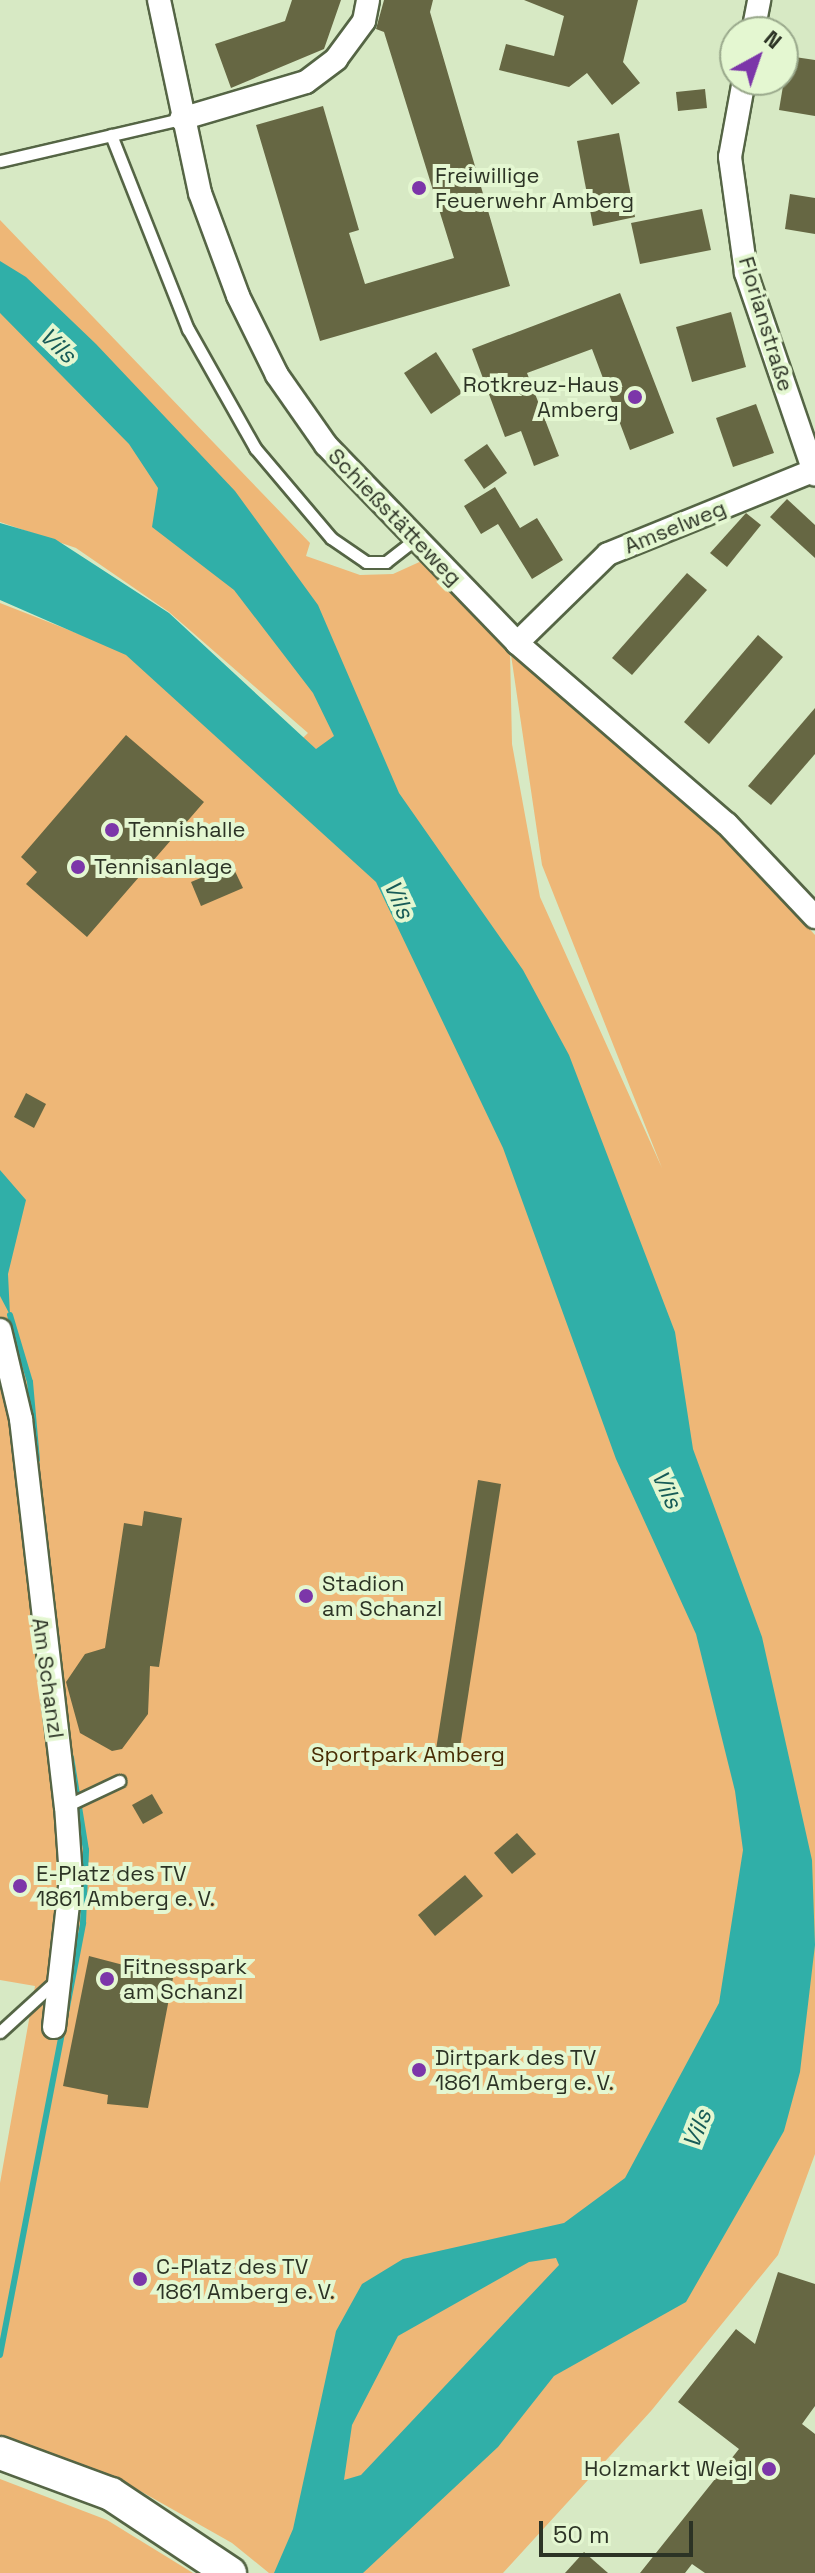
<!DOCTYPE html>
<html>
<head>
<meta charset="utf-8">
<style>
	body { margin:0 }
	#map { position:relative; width:815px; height:2573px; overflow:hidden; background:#d7e9c4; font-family:"Space Grotesk",sans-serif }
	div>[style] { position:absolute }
	.green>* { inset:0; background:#eeb777 }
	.water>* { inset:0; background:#30afa8 }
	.stream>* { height:6px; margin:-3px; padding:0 3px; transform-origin:3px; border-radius:3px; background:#30afa8 }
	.building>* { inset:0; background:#666743 }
	.roads { filter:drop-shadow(2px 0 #556545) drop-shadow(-2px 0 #556545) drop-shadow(0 2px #556545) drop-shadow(0 -2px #556545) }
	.lane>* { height:11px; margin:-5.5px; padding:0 5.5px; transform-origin:5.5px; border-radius:5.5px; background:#fff }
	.street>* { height:22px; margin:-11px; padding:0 11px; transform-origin:11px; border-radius:11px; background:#fff }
	.secondary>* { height:32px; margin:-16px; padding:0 16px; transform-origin:16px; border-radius:16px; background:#fff }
	.dots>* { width:22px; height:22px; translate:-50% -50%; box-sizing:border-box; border:4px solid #e4f7d1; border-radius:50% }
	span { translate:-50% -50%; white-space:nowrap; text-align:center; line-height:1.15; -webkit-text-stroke:8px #e4f7d1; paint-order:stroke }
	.poi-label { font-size:22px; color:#2c3325 }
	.left { translate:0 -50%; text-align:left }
	.right { translate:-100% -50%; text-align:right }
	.street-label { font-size:22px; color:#2c3325 }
	.park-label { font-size:22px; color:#482c04 }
	.water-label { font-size:24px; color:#175b57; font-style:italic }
	.north { position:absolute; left:719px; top:16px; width:80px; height:80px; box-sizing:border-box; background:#e4f7d1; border:2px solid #9aa98c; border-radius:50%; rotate:40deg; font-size:22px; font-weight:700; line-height:32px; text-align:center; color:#2c3325 }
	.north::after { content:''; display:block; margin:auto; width:28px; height:36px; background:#7c36a9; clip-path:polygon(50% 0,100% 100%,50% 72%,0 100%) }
	.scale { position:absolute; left:539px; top:2521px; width:154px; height:36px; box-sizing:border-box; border:4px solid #2c3325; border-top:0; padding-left:10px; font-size:24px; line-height:28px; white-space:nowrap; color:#2c3325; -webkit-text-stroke:6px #e4f7d1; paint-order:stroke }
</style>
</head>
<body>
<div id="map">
	<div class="green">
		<div style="clip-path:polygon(0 220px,310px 543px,306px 556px,360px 575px,393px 574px,426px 559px,510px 651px,512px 744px,540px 897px,662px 1168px,542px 865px,511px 655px,741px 854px,815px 935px,815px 2154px,778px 2255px,651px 2411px,503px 2573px,269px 2573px,232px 2543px,119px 2479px,0 2444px,0 2183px,35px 1986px,0 1980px,0 603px,125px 652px,263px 777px,308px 733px,169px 612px,76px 548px,0 522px)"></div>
		<div style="clip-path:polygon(0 2479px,107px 2520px,193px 2573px,0 2573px)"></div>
	</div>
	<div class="water">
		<div style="clip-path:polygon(evenodd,0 261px,26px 277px,96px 344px,235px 491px,318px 605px,399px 793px,523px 970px,569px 1055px,675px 1332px,693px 1449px,762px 1637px,812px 1860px,815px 1945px,800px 2072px,784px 2131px,686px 2302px,554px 2376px,498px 2447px,363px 2573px,274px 2573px,293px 2529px,336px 2331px,362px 2284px,403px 2259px,564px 2223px,625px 2178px,719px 2003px,743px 1850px,735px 1791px,696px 1634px,616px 1459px,503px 1148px,376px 882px,126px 655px,0 600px,0 523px,55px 539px,169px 613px,316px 749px,334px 736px,313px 693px,234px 590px,152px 527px,158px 488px,129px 444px,0 313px,0 261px,556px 2258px,559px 2265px,361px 2475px,344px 2480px,352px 2425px,398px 2336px,529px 2262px,556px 2258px)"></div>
		<div style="clip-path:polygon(0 1170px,26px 1200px,8px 1274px,10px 1315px,0 1296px)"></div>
	</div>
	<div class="stream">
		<div style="left:10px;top:1315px;width:70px;rotate:73.4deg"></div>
		<div style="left:30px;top:1382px;width:78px;rotate:84.9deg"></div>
		<div style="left:0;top:2355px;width:440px;rotate:-79.1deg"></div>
		<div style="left:83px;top:1923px;width:73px;rotate:-87.6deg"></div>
		<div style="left:86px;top:1850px;width:94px;rotate:-99.2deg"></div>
	</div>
	<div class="building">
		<div style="clip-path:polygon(292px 0,341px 0,324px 49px,231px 88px,215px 44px,285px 21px)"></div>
		<div style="clip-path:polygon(384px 0,433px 0,430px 12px,510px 286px,320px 341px,256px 125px,323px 106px,359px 230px,349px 233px,365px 284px,454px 258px,384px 32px,376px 29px)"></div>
		<div style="clip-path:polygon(524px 0,638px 0,623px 62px,640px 83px,612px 105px,587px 73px,569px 87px,499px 70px,506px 44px,554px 56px,564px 16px)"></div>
		<div style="clip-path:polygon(788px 56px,815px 60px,815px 116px,779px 110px)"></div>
		<div style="clip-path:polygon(705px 89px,707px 108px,678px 111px,676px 92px)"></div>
		<div style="clip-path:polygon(619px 133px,635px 217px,593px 226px,577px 141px)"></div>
		<div style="clip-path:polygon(790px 194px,815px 198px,815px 234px,785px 229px)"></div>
		<div style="clip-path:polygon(702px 209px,711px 250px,640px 264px,631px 223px)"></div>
		<div style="clip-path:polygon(620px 293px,674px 433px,630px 450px,592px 349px,527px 373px,559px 456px,534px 466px,521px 431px,505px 437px,472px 349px)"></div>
		<div style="clip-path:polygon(731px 312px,746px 367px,692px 382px,676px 327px)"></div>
		<div style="clip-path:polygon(436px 352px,462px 393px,431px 414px,404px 373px)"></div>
		<div style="clip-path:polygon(756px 404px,774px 453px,733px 467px,716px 418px)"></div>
		<div style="clip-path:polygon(487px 444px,507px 473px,484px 489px,464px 460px)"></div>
		<div style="clip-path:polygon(495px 487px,520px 528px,537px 518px,563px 560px,532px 579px,498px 524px,481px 534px,464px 506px)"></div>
		<div style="clip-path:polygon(787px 499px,815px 525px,815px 558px,770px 517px)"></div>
		<div style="clip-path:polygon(746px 513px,761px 525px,727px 567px,710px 553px)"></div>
		<div style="clip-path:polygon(687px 573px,707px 590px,632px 675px,612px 658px)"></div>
		<div style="clip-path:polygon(758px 635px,783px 657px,709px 744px,684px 722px)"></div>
		<div style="clip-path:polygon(815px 708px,815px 754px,771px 805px,748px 786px)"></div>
		<div style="clip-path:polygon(126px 735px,204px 802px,87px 937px,26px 884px,37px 872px,21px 857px)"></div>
		<div style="clip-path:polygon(232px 865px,243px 888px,201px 906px,191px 882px)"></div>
		<div style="clip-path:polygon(26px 1093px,46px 1104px,34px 1128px,14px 1117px)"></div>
		<div style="clip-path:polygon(478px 1480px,501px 1484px,458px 1760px,435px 1756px)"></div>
		<div style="clip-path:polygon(144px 1511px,182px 1518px,159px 1667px,150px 1666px,148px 1714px,122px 1749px,112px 1751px,80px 1733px,66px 1682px,85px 1654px,105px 1648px,124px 1523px,142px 1526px)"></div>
		<div style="clip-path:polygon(152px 1794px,163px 1813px,143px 1824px,132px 1805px)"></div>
		<div style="clip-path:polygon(517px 1833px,536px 1854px,512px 1874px,494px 1853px)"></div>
		<div style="clip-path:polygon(465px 1875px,483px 1896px,435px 1936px,418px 1915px)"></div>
		<div style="clip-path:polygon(89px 1956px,173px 1978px,148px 2108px,107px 2104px,108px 2095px,63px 2086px)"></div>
		<div style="clip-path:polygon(778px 2272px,815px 2284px,815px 2406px,802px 2424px,815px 2434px,815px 2573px,705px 2573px,692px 2564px,685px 2573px,640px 2573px,739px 2449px,678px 2402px,736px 2329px,755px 2344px)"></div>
		<div style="clip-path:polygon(584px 2552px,608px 2573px,565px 2573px)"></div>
	</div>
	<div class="roads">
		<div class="lane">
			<div style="left:111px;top:135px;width:209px;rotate:68.4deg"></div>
			<div style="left:188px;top:329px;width:137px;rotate:60.6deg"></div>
			<div style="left:255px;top:448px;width:118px;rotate:49.8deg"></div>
			<div style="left:331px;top:538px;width:42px;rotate:34.4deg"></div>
			<div style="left:366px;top:562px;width:20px"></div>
			<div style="left:386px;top:562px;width:37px;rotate:-38deg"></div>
			<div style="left:0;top:161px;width:186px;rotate:-13.1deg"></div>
			<div style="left:66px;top:1806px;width:59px;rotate:-25.3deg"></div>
			<div style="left:0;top:2032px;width:79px;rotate:-42.4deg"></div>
		</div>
		<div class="street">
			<div style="left:159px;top:0;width:197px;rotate:78deg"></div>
			<div style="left:200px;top:193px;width:110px;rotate:69.7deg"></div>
			<div style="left:238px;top:296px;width:88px;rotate:63.7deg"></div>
			<div style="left:277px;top:375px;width:85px;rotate:55deg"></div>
			<div style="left:326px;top:445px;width:275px;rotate:46deg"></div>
			<div style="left:517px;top:643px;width:277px;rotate:40.8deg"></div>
			<div style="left:727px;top:824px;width:128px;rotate:46.6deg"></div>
			<div style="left:753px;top:32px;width:33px;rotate:-79deg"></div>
			<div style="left:744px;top:80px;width:78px;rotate:100.3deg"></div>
			<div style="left:730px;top:157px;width:117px;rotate:82.1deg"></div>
			<div style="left:746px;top:273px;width:213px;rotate:71.1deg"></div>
			<div style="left:181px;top:119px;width:130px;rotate:-16.5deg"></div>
			<div style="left:306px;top:82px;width:38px;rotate:-37deg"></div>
			<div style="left:336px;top:59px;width:47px;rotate:-53.6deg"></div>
			<div style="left:364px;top:21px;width:21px;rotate:-79deg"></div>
			<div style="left:517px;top:643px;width:127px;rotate:-44.4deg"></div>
			<div style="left:608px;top:554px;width:223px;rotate:-22.1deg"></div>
			<div style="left:0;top:1330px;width:91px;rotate:76.7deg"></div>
			<div style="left:21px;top:1419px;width:390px;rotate:83.4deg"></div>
			<div style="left:66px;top:1806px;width:72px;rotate:86deg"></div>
			<div style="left:71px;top:1878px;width:150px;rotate:96.5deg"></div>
		</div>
		<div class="secondary">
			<div style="left:0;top:2453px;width:118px;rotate:20.3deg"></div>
			<div style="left:111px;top:2494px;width:143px;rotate:33.6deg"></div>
		</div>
	</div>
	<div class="dots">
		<div style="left:419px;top:188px;background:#7c36a9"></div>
		<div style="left:635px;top:397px;background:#7c36a9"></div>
		<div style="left:112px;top:830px;background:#7c36a9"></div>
		<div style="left:78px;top:867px;background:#7c36a9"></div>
		<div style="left:306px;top:1596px;background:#7c36a9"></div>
		<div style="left:20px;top:1886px;background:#7c36a9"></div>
		<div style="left:107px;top:1979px;background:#7c36a9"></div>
		<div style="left:419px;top:2070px;background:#7c36a9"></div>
		<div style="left:140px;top:2279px;background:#7c36a9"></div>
		<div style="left:769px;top:2469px;background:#7c36a9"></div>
	</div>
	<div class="poi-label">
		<span class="left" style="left:435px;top:188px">Freiwillige<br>Feuerwehr Amberg</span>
		<span class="right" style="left:619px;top:397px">Rotkreuz-Haus<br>Amberg</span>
		<span class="left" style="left:128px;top:830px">Tennishalle</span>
		<span class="left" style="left:94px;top:867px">Tennisanlage</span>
		<span class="left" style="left:322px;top:1596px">Stadion<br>am Schanzl</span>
		<span class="left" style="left:36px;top:1886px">E-Platz des TV<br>1861 Amberg e. V.</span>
		<span class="left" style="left:123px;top:1979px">Fitnesspark<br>am Schanzl</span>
		<span class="left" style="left:435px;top:2070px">Dirtpark des TV<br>1861 Amberg e. V.</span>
		<span class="left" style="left:156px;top:2279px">C-Platz des TV<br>1861 Amberg e. V.</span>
		<span class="right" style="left:753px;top:2469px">Holzmarkt Weigl</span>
	</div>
	<div class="street-label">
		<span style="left:766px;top:324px;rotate:73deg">Florianstraße</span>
		<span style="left:395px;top:517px;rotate:46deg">Schießstätteweg</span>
		<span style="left:675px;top:527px;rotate:-22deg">Amselweg</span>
		<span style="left:48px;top:1678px;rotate:82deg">Am Schanzl</span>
	</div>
	<div class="park-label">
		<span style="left:408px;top:1755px">Sportpark Amberg</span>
	</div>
	<div class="water-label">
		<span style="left:58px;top:345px;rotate:43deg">Vils</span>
		<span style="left:399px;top:899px;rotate:66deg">Vils</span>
		<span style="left:667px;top:1489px;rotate:65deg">Vils</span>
		<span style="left:697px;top:2129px;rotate:-69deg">Vils</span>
	</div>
	<div class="north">N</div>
	<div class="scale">50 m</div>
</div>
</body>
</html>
